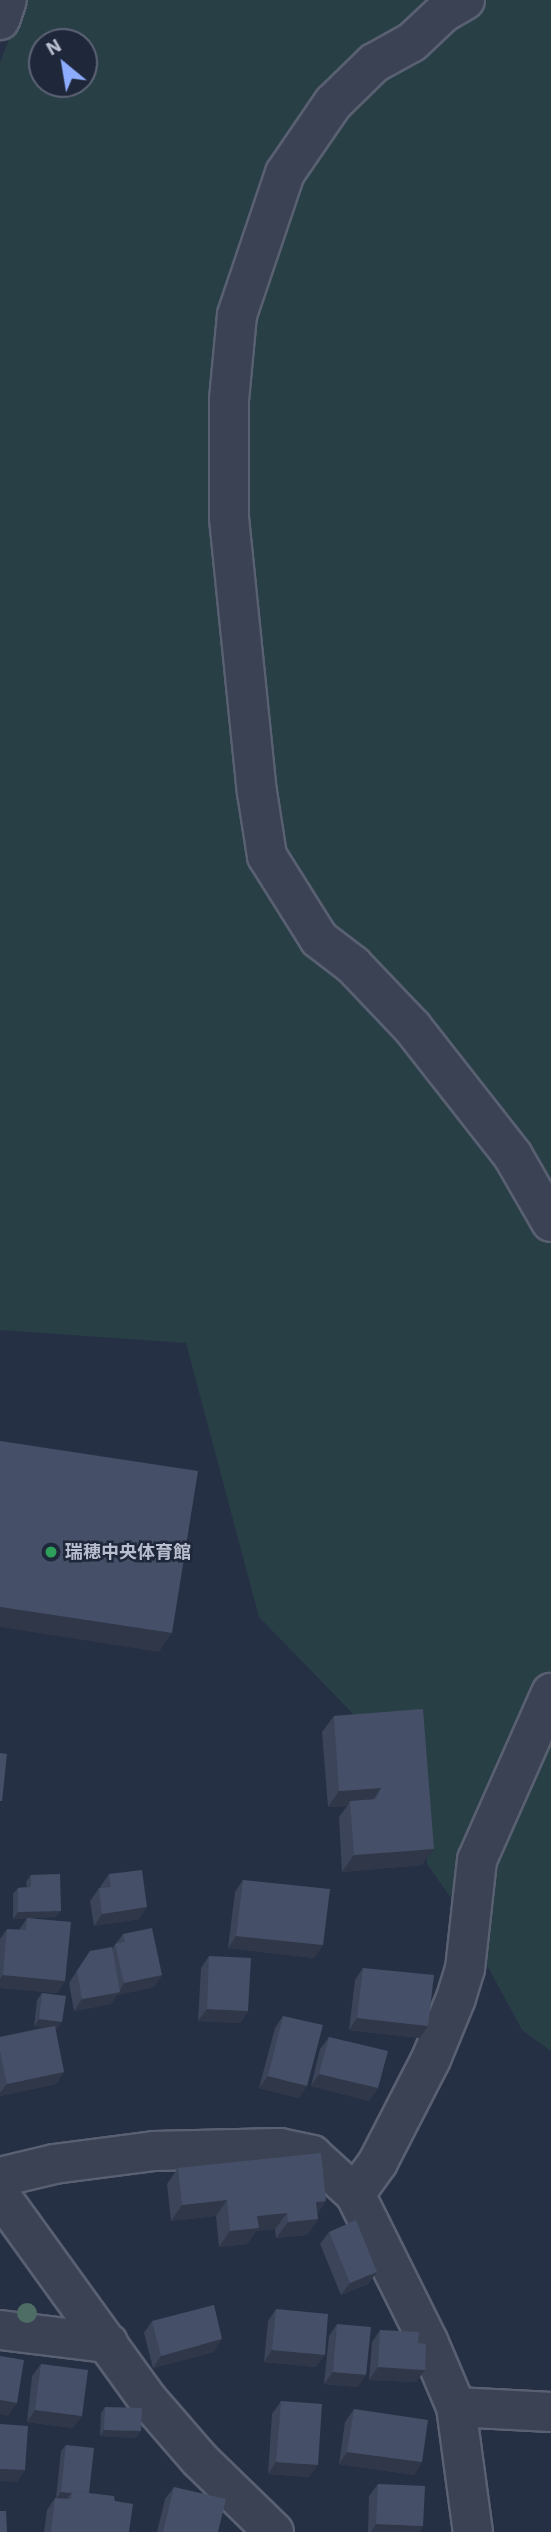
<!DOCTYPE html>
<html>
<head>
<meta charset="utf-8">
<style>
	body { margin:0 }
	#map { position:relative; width:551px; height:2532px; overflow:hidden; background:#263045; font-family:"IBM Plex Sans","Noto Sans JP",sans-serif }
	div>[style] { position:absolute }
	.green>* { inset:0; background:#283f46 }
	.roads { filter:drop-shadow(2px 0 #596072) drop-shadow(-2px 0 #596072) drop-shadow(0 2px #596072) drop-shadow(0 -2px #596072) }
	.minor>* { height:38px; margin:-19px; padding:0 19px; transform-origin:19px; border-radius:19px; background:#3b4254 }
	.trees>* { width:20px; height:20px; margin:-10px; border-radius:50%; background:#4e6e65 }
	.wall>* { inset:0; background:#3b4459 }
	.shaded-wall>* { inset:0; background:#303748 }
	.building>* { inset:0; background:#454f67 }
	.dots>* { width:19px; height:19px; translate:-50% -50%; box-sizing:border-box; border:4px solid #1f273a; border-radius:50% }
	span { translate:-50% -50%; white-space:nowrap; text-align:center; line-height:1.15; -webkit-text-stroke:5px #1f273a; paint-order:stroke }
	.poi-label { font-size:18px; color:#b9bece; font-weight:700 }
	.left { translate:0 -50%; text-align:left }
	.north { position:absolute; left:28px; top:28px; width:70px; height:70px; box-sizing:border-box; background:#1f273a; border:2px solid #5d6375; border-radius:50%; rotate:330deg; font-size:19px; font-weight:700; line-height:28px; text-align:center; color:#b9bece }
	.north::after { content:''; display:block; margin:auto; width:24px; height:32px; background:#8eacfd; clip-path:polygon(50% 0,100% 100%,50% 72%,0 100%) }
</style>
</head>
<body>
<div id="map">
	<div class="green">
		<div style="clip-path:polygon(evenodd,25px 0,551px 0,551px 2051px,522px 2030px,451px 1898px,427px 1864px,415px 1723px,359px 1720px,259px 1617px,186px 1343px,0 1330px,0 62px,25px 0,42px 42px,84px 42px,84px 84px,42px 84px,42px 42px)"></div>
	</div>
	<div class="roads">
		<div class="minor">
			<div style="left:465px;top:0;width:24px;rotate:150deg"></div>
			<div style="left:444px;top:12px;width:44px;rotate:136.8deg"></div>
			<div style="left:412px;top:42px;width:43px;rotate:151.1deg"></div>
			<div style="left:374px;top:63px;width:57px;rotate:135.7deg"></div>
			<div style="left:333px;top:103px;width:85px;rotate:124.4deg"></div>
			<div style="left:285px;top:173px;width:150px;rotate:108.7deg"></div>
			<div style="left:237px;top:315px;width:84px;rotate:95.4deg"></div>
			<div style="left:229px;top:399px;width:119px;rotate:90deg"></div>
			<div style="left:229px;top:518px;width:275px;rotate:84.2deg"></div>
			<div style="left:257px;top:792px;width:65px;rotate:81.1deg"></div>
			<div style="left:267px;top:856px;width:98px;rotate:57.9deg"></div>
			<div style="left:319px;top:939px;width:43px;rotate:37.4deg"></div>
			<div style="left:353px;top:965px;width:86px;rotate:46.4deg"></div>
			<div style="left:412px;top:1027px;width:164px;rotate:51.9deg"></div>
			<div style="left:513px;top:1156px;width:76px;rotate:60.1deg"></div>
			<div style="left:0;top:20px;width:21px;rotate:-71deg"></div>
			<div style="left:0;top:2177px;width:56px;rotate:-13.5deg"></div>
			<div style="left:54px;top:2164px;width:101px;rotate:-7.4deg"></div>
			<div style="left:154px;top:2151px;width:126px;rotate:-1.4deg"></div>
			<div style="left:280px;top:2148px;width:33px;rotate:12deg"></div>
			<div style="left:312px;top:2155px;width:58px;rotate:42.2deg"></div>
			<div style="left:355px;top:2194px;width:164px;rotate:63.6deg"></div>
			<div style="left:428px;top:2341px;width:72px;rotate:67deg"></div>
			<div style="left:456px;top:2407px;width:126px;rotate:82.3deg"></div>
			<div style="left:355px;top:2194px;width:39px;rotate:-54deg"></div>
			<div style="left:378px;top:2162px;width:116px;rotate:-62.8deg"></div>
			<div style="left:431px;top:2059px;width:66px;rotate:-67.7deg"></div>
			<div style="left:456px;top:1998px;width:30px;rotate:-73deg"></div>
			<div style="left:465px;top:1969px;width:110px;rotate:-83.7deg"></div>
			<div style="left:477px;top:1860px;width:183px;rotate:-66.1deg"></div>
			<div style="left:0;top:2195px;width:253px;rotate:54.2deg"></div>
			<div style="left:148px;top:2400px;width:79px;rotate:49.1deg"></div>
			<div style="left:200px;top:2460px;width:103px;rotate:44.2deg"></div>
			<div style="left:0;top:2330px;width:109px;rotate:6.9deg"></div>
			<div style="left:456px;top:2407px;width:95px;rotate:3deg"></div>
		</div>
	</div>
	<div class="trees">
		<div style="left:27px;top:2313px"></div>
	</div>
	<div class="wall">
		<div style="clip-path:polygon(423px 1709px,422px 1865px,342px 1872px,339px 1817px,347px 1806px,328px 1807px,322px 1732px,334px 1716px)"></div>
		<div style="clip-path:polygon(109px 1874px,139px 1919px,94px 1926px,90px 1901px,99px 1888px,101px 1888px,100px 1887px)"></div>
		<div style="clip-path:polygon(31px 1875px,56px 1917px,33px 1918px,65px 1981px,57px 1993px,0 1988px,0 1939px,7px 1929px,19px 1930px,27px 1918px,13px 1919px,13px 1894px,18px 1888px,27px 1887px,26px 1882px)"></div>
		<div style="clip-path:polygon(243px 1880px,323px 1945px,314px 1958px,228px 1948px,235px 1892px)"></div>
		<div style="clip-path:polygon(123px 1934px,162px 1975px,154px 1987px,117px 1995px,111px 2004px,74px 2011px,69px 1983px,82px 1963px,90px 1951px,112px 1949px)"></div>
		<div style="clip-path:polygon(209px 1956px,248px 2011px,240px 2023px,198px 2021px,201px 1968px)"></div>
		<div style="clip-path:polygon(363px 1968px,428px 2026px,420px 2038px,349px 2030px,355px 1980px)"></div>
		<div style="clip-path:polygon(42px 1993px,58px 2029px,55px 2029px,64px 2072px,56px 2084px,0 2096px,0 2037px,46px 2027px,34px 2026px,37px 2000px)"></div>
		<div style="clip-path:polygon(283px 2016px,299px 2098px,259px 2088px,275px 2028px)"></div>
		<div style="clip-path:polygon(329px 2037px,378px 2088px,369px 2101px,311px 2086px,320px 2049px)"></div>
		<div style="clip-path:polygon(178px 2168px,326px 2201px,317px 2214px,318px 2219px,307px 2235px,276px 2238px,275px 2229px,256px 2231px,247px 2244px,219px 2247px,216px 2216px,171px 2221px,167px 2184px)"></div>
		<div style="clip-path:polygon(329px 2232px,368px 2284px,341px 2295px,320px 2244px)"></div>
		<div style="clip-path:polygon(276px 2309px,316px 2367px,264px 2362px,268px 2321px)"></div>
		<div style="clip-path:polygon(152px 2321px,214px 2352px,153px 2368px,144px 2333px)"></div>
		<div style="clip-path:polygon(337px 2324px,358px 2387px,324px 2384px,329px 2336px)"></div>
		<div style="clip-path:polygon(380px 2330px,418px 2343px,425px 2370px,416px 2382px,369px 2380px,372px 2342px)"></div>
		<div style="clip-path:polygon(41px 2364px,82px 2416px,73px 2428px,27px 2422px,32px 2376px)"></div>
		<div style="clip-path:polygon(281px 2401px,309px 2477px,268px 2474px,272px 2414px)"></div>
		<div style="clip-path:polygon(105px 2407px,136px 2438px,100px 2436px,101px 2413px)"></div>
		<div style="clip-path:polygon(354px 2409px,422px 2462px,414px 2475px,339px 2464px,345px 2422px)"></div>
		<div style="clip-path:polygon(66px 2445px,89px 2493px,115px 2501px,129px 2532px,44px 2532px,47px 2510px,55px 2498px,56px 2498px,61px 2451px)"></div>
		<div style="clip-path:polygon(378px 2484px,423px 2526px,419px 2532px,368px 2532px,369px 2496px)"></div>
		<div style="clip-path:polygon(174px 2487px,218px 2532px,157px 2532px,165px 2499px)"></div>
	</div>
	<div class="shaded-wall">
		<div style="clip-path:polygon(0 1607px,172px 1633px,159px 1652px,0 1627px)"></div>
		<div style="clip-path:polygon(381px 1788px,369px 1805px,350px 1801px,347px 1806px,328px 1807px,339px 1791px)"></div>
		<div style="clip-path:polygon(434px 1849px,422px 1865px,342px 1872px,354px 1855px)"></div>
		<div style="clip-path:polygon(147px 1907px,139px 1919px,94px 1926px,102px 1914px)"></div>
		<div style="clip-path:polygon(61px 1911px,56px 1917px,13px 1919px,18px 1912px)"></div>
		<div style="clip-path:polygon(236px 1936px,323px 1945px,314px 1958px,228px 1948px)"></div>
		<div style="clip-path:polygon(3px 1975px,65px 1981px,57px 1993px,0 1988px,0 1979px)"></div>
		<div style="clip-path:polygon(162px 1975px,154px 1987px,117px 1995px,111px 2004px,74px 2011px,82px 1999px,118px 1993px,124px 1983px)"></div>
		<div style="clip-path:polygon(207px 2009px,248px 2011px,240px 2023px,198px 2021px)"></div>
		<div style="clip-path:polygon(357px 2018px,428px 2026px,420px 2038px,349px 2030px)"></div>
		<div style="clip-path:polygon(39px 2019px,62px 2022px,58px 2029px,34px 2026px)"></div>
		<div style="clip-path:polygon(64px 2072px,56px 2084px,0 2096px,0 2093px,7px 2084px)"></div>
		<div style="clip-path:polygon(319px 2074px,378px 2088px,369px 2101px,311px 2086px)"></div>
		<div style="clip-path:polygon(268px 2076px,307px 2086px,299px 2098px,259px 2088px)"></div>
		<div style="clip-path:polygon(227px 2200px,216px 2216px,171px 2221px,182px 2205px)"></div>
		<div style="clip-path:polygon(326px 2201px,315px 2218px,316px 2202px)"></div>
		<div style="clip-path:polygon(287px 2213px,275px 2229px,256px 2231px,247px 2244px,219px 2247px,230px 2231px,257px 2216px)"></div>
		<div style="clip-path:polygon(318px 2219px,307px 2235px,276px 2238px,288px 2222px)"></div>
		<div style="clip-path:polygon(377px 2272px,368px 2284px,341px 2295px,350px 2283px)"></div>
		<div style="clip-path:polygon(222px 2339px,214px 2352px,153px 2368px,161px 2356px)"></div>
		<div style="clip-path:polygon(272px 2350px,325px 2355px,316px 2367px,264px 2362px)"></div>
		<div style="clip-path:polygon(378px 2367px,425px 2370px,416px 2382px,369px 2380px)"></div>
		<div style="clip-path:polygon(333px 2372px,366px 2375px,358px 2387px,324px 2384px)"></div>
		<div style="clip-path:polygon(0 2400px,17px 2403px,8px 2416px,0 2414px)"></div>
		<div style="clip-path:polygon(35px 2410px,82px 2416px,73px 2428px,27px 2422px)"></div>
		<div style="clip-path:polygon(104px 2430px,141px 2431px,136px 2438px,100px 2436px)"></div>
		<div style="clip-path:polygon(347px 2452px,422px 2462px,414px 2475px,339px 2464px)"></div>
		<div style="clip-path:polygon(276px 2462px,318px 2465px,309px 2477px,268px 2474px)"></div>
		<div style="clip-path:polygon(0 2469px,25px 2470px,17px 2482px,0 2481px)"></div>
		<div style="clip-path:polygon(61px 2492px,71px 2493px,66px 2500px,56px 2499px)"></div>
		<div style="clip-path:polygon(376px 2524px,423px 2526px,419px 2532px,371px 2532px)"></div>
	</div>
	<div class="building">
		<div style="clip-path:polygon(0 1441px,198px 1471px,172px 1633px,0 1607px)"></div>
		<div style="clip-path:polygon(423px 1709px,434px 1849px,354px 1855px,350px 1801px,376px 1799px,381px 1788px,339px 1791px,334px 1716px)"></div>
		<div style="clip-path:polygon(0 1753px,7px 1754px,2px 1801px,0 1801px)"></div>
		<div style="clip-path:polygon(142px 1870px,147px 1907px,102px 1914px,99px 1888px,111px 1887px,109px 1874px)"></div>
		<div style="clip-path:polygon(60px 1874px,61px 1911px,18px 1912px,18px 1888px,31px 1887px,31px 1875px)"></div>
		<div style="clip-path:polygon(243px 1880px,330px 1889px,323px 1945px,236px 1936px)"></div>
		<div style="clip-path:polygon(27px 1918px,71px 1922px,65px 1981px,3px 1975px,7px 1929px,26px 1930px)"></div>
		<div style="clip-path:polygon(152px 1928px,162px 1975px,124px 1983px,115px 1944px,125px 1942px,123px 1934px)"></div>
		<div style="clip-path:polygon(112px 1947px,120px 1992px,82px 1999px,77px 1971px,90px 1951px)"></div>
		<div style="clip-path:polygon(209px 1956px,251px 1958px,248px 2011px,207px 2009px)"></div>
		<div style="clip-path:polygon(363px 1968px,434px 1975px,428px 2026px,357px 2018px)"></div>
		<div style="clip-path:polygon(42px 1993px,66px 1996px,62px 2022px,39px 2019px)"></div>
		<div style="clip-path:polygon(283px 2016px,323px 2025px,307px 2086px,268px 2076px)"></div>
		<div style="clip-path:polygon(55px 2026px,64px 2072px,7px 2084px,0 2051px,0 2037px)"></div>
		<div style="clip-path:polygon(329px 2037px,388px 2051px,378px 2088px,319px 2074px)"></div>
		<div style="clip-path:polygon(321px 2153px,326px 2201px,316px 2202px,318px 2219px,288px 2222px,287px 2213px,257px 2216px,259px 2228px,230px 2231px,227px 2200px,182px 2205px,178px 2168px)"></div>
		<div style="clip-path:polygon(356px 2220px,377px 2272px,350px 2283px,329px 2232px)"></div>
		<div style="clip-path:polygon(214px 2305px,222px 2339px,161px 2356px,152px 2321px)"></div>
		<div style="clip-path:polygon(276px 2309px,328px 2314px,325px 2355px,272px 2350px)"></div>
		<div style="clip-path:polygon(337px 2324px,371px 2327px,366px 2375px,333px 2372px)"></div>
		<div style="clip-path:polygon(380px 2330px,419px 2332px,418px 2343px,426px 2344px,425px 2370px,378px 2367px)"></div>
		<div style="clip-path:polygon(0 2356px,24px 2360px,17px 2403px,0 2400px)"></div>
		<div style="clip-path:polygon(41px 2364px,88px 2370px,82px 2416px,35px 2410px)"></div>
		<div style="clip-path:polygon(281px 2401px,322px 2404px,318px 2465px,276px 2462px)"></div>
		<div style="clip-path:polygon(105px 2407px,142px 2408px,141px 2431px,104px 2430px)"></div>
		<div style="clip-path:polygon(354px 2409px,428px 2420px,422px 2462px,347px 2452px)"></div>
		<div style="clip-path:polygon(0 2424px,28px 2426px,25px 2470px,0 2469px)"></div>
		<div style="clip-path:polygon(66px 2445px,94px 2448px,89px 2493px,72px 2491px,71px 2493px,61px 2492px)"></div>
		<div style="clip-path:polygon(378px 2484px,425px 2486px,423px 2526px,376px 2524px)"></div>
		<div style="clip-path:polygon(174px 2487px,226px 2499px,218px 2532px,163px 2532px)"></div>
		<div style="clip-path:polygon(72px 2491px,114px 2496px,115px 2501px,133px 2504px,129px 2532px,51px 2532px,55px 2498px,71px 2499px)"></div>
		<div style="clip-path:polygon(0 2511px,6px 2511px,7px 2532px,0 2532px)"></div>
	</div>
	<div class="dots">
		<div style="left:51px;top:1552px;background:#2e9e5b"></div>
	</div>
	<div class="poi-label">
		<span class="left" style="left:65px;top:1552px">瑞穂中央体育館</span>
	</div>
	<div class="north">N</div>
</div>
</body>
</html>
